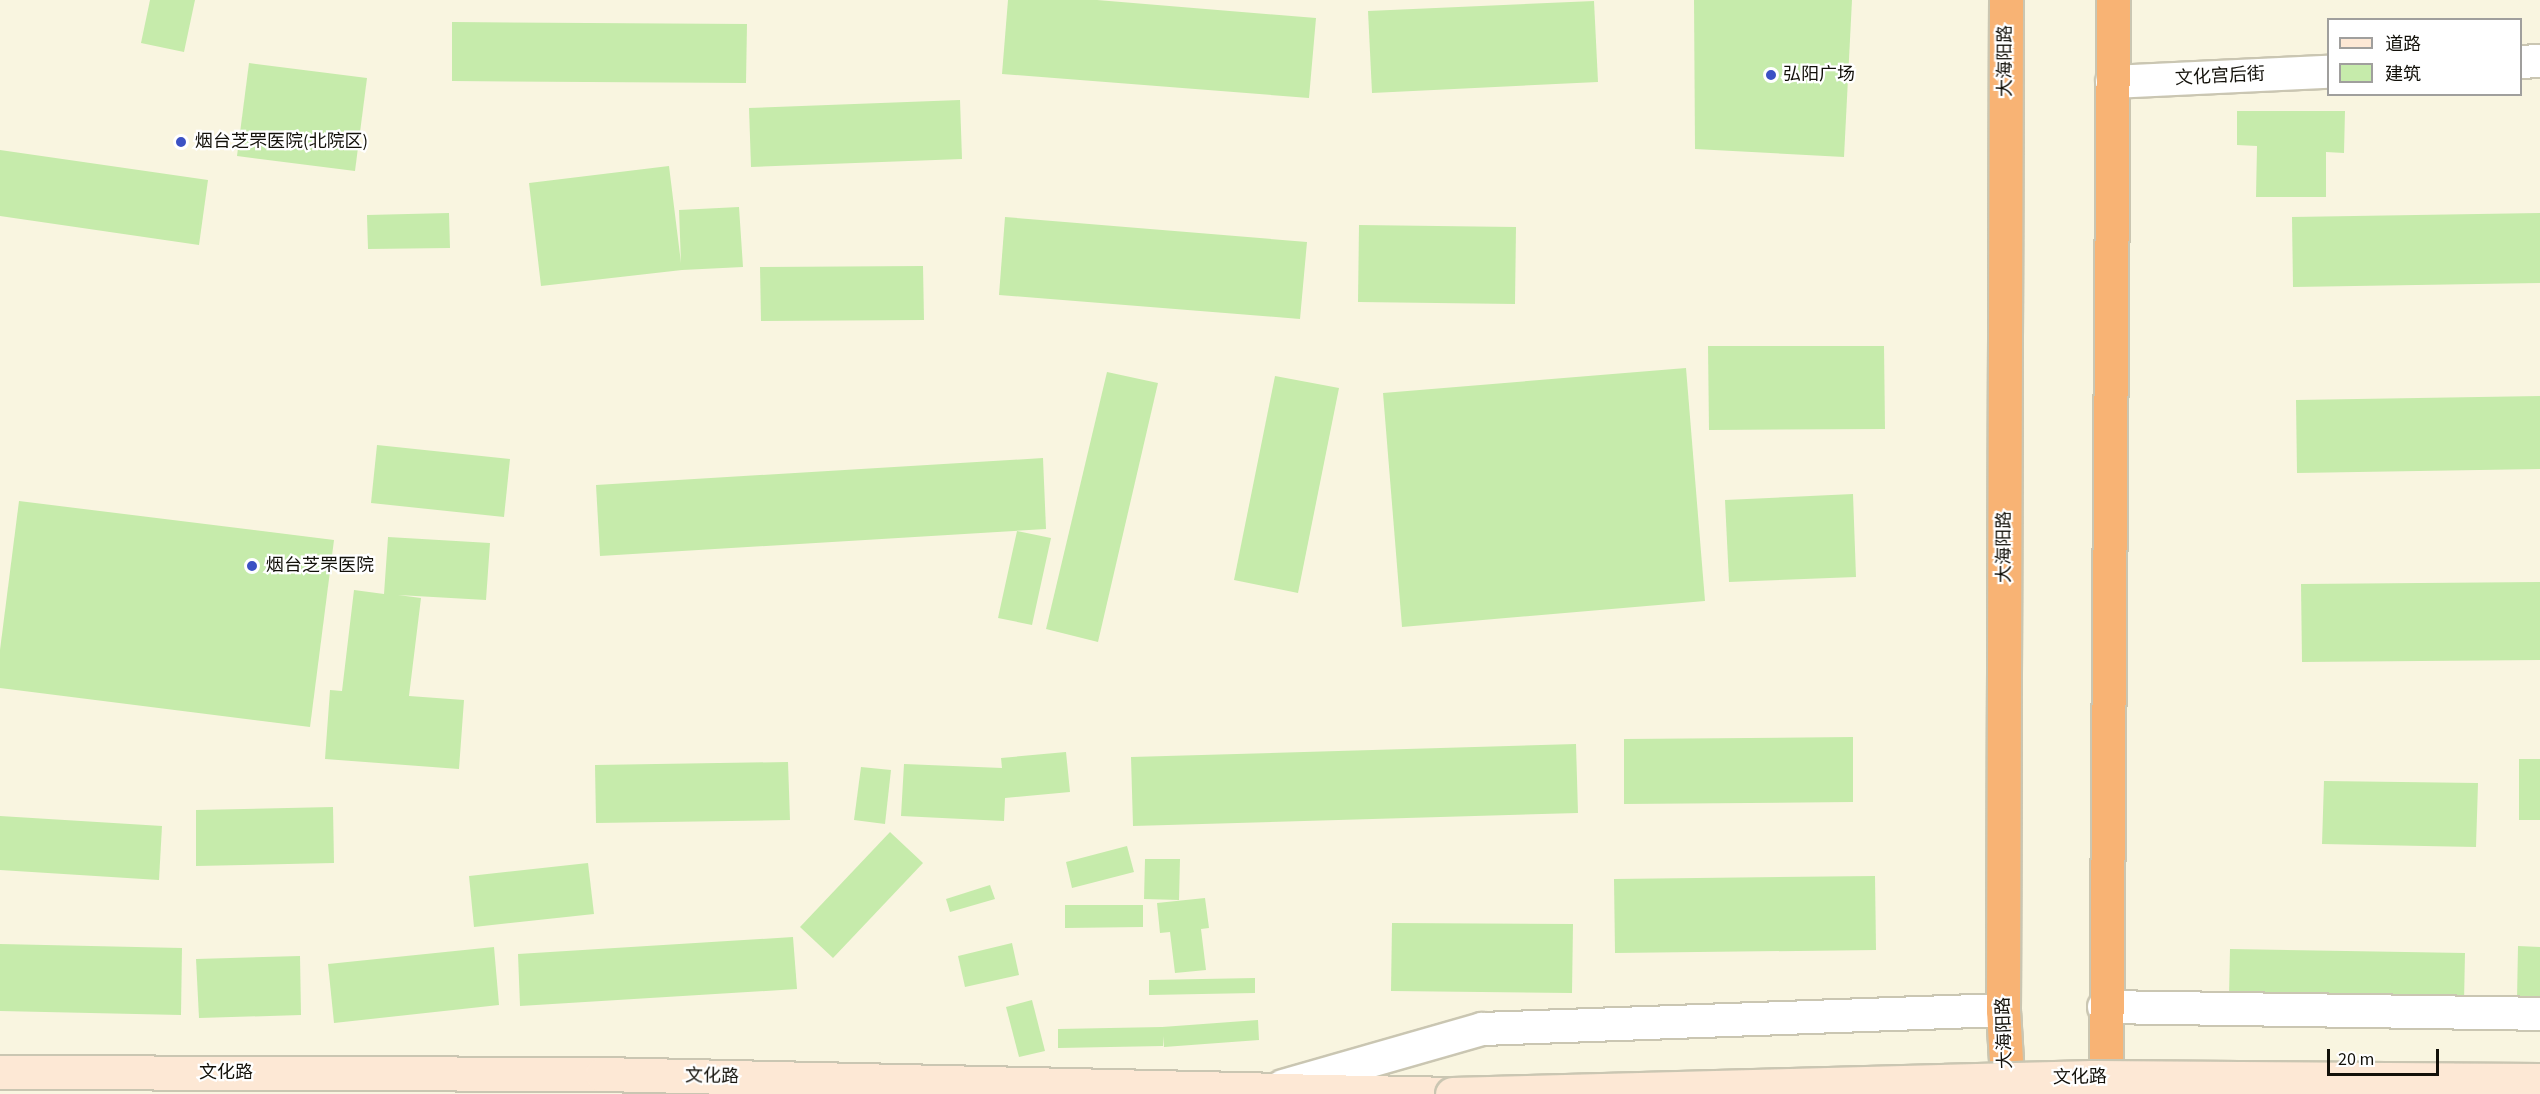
<!DOCTYPE html>
<html>
<head>
<meta charset="utf-8">
<style>
	body { margin:0 }
	#map { position:relative; width:2540px; height:1094px; overflow:hidden; background:#f9f5e0; font-family:"Source Sans 3","Noto Sans SC",sans-serif }
	div>[style] { position:absolute }
	.building>* { inset:0; background:#c6ebab }
	.roads { filter:drop-shadow(2px 0 #cac6b2) drop-shadow(-2px 0 #cac6b2) drop-shadow(0 2px #cac6b2) drop-shadow(0 -2px #cac6b2) }
	.street>* { height:32px; margin:-16px; padding:0 16px; transform-origin:16px; border-radius:16px; background:#fff }
	.secondary>* { height:33px; margin:-16.5px; padding:0 16.5px; transform-origin:16.5px; border-radius:16.5px; background:#fde8d5 }
	.highway>* { height:33px; margin:-16.5px; padding:0 16.5px; transform-origin:16.5px; border-radius:16.5px; background:#f8b374 }
	.bridges { filter:drop-shadow(2px 0 #cac6b2) drop-shadow(-2px 0 #cac6b2) drop-shadow(0 2px #cac6b2) drop-shadow(0 -2px #cac6b2) }
	.secondary-bridge>* { height:33px; margin:-16.5px; padding:0 16.5px; transform-origin:16.5px; border-radius:16.5px; background:#fde8d5 }
	.dots>* { width:16px; height:16px; translate:-50% -50%; box-sizing:border-box; border:3px solid #fff; border-radius:50% }
	span { translate:-50% -50%; white-space:nowrap; text-align:center; line-height:1.15; -webkit-text-stroke:4.5px #fff; paint-order:stroke }
	.street-label { font-size:18px; color:#121009 }
	.poi-label { font-size:18px; color:#121009 }
	.left { translate:0 -50%; text-align:left }
	.legend { position:absolute; left:2327px; top:18px; width:195px; height:78px; box-sizing:border-box; background:#fff; border:2px solid #a09f9d; margin:0; padding:8px 10px; list-style:none; font-size:18px; color:#121009 }
	.legend li { display:flex; align-items:center; gap:12px; height:30px }
	.legend b { width:30px; border:2px solid #a09f9d }
	.scale { position:absolute; left:2327px; top:1049px; width:112px; height:27px; box-sizing:border-box; border:3px solid #121009; border-top:0; padding-left:8px; font-size:18px; line-height:21px; white-space:nowrap; color:#121009; -webkit-text-stroke:4px #fff; paint-order:stroke }
</style>
</head>
<body>
<div id="map">
	<div class="building">
		<div style="clip-path:polygon(150px 0,195px 0,184px 52px,141px 43px)"></div>
		<div style="clip-path:polygon(1008px 0,1097px 0,1316px 18px,1309px 98px,1002px 74px)"></div>
		<div style="clip-path:polygon(1694px 0,1852px 0,1844px 157px,1695px 149px)"></div>
		<div style="clip-path:polygon(1594px 1px,1598px 82px,1372px 93px,1368px 11px)"></div>
		<div style="clip-path:polygon(452px 22px,747px 24px,746px 83px,452px 81px)"></div>
		<div style="clip-path:polygon(249px 63px,367px 78px,355px 171px,237px 156px)"></div>
		<div style="clip-path:polygon(960px 100px,962px 159px,751px 167px,749px 108px)"></div>
		<div style="clip-path:polygon(2237px 111px,2345px 111px,2344px 153px,2326px 152px,2326px 197px,2256px 197px,2257px 146px,2237px 145px)"></div>
		<div style="clip-path:polygon(0 150px,208px 180px,199px 245px,0 216px)"></div>
		<div style="clip-path:polygon(669px 166px,681px 263px,679px 210px,739px 207px,743px 267px,682px 270px,541px 286px,529px 183px)"></div>
		<div style="clip-path:polygon(449px 213px,450px 248px,368px 249px,367px 215px)"></div>
		<div style="clip-path:polygon(2540px 213px,2540px 283px,2293px 287px,2292px 217px)"></div>
		<div style="clip-path:polygon(1005px 217px,1307px 242px,1300px 319px,999px 295px)"></div>
		<div style="clip-path:polygon(1359px 225px,1516px 227px,1515px 304px,1358px 302px)"></div>
		<div style="clip-path:polygon(923px 266px,924px 320px,761px 321px,760px 267px)"></div>
		<div style="clip-path:polygon(1708px 346px,1884px 346px,1885px 429px,1709px 430px)"></div>
		<div style="clip-path:polygon(1686px 368px,1705px 601px,1402px 627px,1383px 393px)"></div>
		<div style="clip-path:polygon(1107px 372px,1158px 383px,1098px 642px,1046px 629px)"></div>
		<div style="clip-path:polygon(1275px 376px,1339px 388px,1298px 593px,1234px 580px)"></div>
		<div style="clip-path:polygon(2540px 396px,2540px 469px,2297px 473px,2296px 400px)"></div>
		<div style="clip-path:polygon(377px 445px,510px 459px,504px 517px,371px 503px)"></div>
		<div style="clip-path:polygon(1043px 458px,1046px 529px,600px 556px,596px 485px)"></div>
		<div style="clip-path:polygon(1853px 494px,1856px 577px,1729px 582px,1725px 500px)"></div>
		<div style="clip-path:polygon(19px 501px,334px 540px,310px 727px,0 688px,0 650px)"></div>
		<div style="clip-path:polygon(1017px 531px,1051px 538px,1032px 625px,998px 618px)"></div>
		<div style="clip-path:polygon(388px 537px,490px 543px,486px 600px,398px 595px,421px 598px,409px 696px,464px 700px,459px 769px,325px 759px,330px 690px,342px 691px,354px 590px,384px 594px)"></div>
		<div style="clip-path:polygon(2540px 582px,2540px 660px,2302px 662px,2301px 584px)"></div>
		<div style="clip-path:polygon(1853px 737px,1853px 802px,1624px 804px,1624px 739px)"></div>
		<div style="clip-path:polygon(1576px 744px,1578px 813px,1133px 826px,1131px 757px)"></div>
		<div style="clip-path:polygon(1066px 752px,1070px 792px,1005px 798px,1004px 821px,901px 816px,904px 764px,1002px 768px,1001px 758px)"></div>
		<div style="clip-path:polygon(2519px 759px,2540px 759px,2540px 820px,2519px 820px)"></div>
		<div style="clip-path:polygon(788px 762px,790px 820px,596px 823px,595px 765px)"></div>
		<div style="clip-path:polygon(861px 767px,891px 770px,885px 824px,854px 820px)"></div>
		<div style="clip-path:polygon(2324px 781px,2478px 783px,2476px 847px,2322px 844px)"></div>
		<div style="clip-path:polygon(333px 807px,334px 863px,196px 866px,196px 810px)"></div>
		<div style="clip-path:polygon(0 816px,162px 826px,159px 880px,0 870px)"></div>
		<div style="clip-path:polygon(890px 832px,923px 863px,833px 958px,800px 927px)"></div>
		<div style="clip-path:polygon(1127px 846px,1134px 872px,1072px 888px,1066px 862px)"></div>
		<div style="clip-path:polygon(1145px 859px,1180px 859px,1179px 900px,1144px 899px)"></div>
		<div style="clip-path:polygon(588px 863px,594px 914px,474px 927px,469px 876px)"></div>
		<div style="clip-path:polygon(1875px 876px,1876px 950px,1615px 953px,1614px 879px)"></div>
		<div style="clip-path:polygon(990px 885px,995px 899px,950px 912px,946px 899px)"></div>
		<div style="clip-path:polygon(1205px 898px,1209px 928px,1201px 929px,1206px 970px,1175px 973px,1170px 932px,1160px 933px,1157px 903px)"></div>
		<div style="clip-path:polygon(1065px 905px,1143px 905px,1143px 927px,1065px 928px)"></div>
		<div style="clip-path:polygon(1392px 923px,1573px 924px,1572px 993px,1391px 991px)"></div>
		<div style="clip-path:polygon(793px 937px,797px 989px,520px 1006px,518px 954px)"></div>
		<div style="clip-path:polygon(1012px 943px,1019px 975px,965px 987px,958px 956px)"></div>
		<div style="clip-path:polygon(0 944px,182px 948px,181px 1015px,0 1011px)"></div>
		<div style="clip-path:polygon(2518px 946px,2540px 947px,2540px 1001px,2517px 1000px)"></div>
		<div style="clip-path:polygon(494px 947px,499px 1005px,334px 1023px,328px 964px)"></div>
		<div style="clip-path:polygon(2230px 949px,2465px 953px,2464px 1002px,2229px 997px)"></div>
		<div style="clip-path:polygon(300px 956px,301px 1015px,199px 1018px,196px 959px)"></div>
		<div style="clip-path:polygon(1255px 978px,1255px 993px,1149px 995px,1149px 980px)"></div>
		<div style="clip-path:polygon(1032px 1000px,1045px 1051px,1019px 1057px,1006px 1007px)"></div>
		<div style="clip-path:polygon(1258px 1020px,1259px 1040px,1164px 1047px,1163px 1036px,1163px 1046px,1058px 1048px,1058px 1029px,1162px 1027px)"></div>
	</div>
	<div class="roads">
		<div class="street">
			<div style="left:2520px;top:62px;width:20px;rotate:-3deg"></div>
			<div style="left:2112px;top:82px;width:216px;rotate:-2.7deg"></div>
			<div style="left:2104px;top:1007px;width:436px;rotate:0.9deg"></div>
			<div style="left:1283px;top:1086px;width:207px;rotate:-16deg"></div>
			<div style="left:1482px;top:1029px;width:521px;rotate:-2.09deg"></div>
		</div>
		<div class="secondary">
			<div style="left:0;top:1072px;width:602px;rotate:0.19deg"></div>
			<div style="left:602px;top:1074px;width:850px;rotate:1.35deg"></div>
		</div>
		<div class="highway">
			<div style="left:2006px;top:0;width:1010px;rotate:90.17deg"></div>
			<div style="left:2003px;top:1010px;width:84px;rotate:86.6deg"></div>
			<div style="left:2106px;top:1094px;width:1094px;rotate:-89.63deg"></div>
		</div>
	</div>
	<div class="bridges">
		<div class="secondary-bridge">
			<div style="left:1452px;top:1094px;width:641px;rotate:-1.52deg"></div>
			<div style="left:2093px;top:1077px;width:447px;rotate:0.4deg"></div>
		</div>
	</div>
	<div class="dots">
		<div style="left:1771px;top:75px;background:#3b51c4"></div>
		<div style="left:181px;top:142px;background:#3b51c4"></div>
		<div style="left:252px;top:566px;background:#3b51c4"></div>
	</div>
	<div class="street-label">
		<span style="left:2006px;top:61px;rotate:-90deg">大海阳路</span>
		<span style="left:2220px;top:77px;rotate:-3deg">文化宫后街</span>
		<span style="left:2005px;top:547px;rotate:-90deg">大海阳路</span>
		<span style="left:2005px;top:1033px;rotate:-92deg">大海阳路</span>
		<span style="left:226px;top:1073px">文化路</span>
		<span style="left:712px;top:1077px;rotate:1deg">文化路</span>
		<span style="left:2080px;top:1078px;rotate:-1deg">文化路</span>
	</div>
	<div class="poi-label">
		<span class="left" style="left:1783px;top:75px">弘阳广场</span>
		<span class="left" style="left:195px;top:142px">烟台芝罘医院(北院区)</span>
		<span class="left" style="left:266px;top:566px">烟台芝罘医院</span>
	</div>
	<ul class="legend">
	<li><b style="height:8px;background:#fde8d5"></b>道路</li>
	<li><b style="height:16px;background:#c6ebab"></b>建筑</li>
	</ul>
	<div class="scale">20 m</div>
</div>
</body>
</html>
